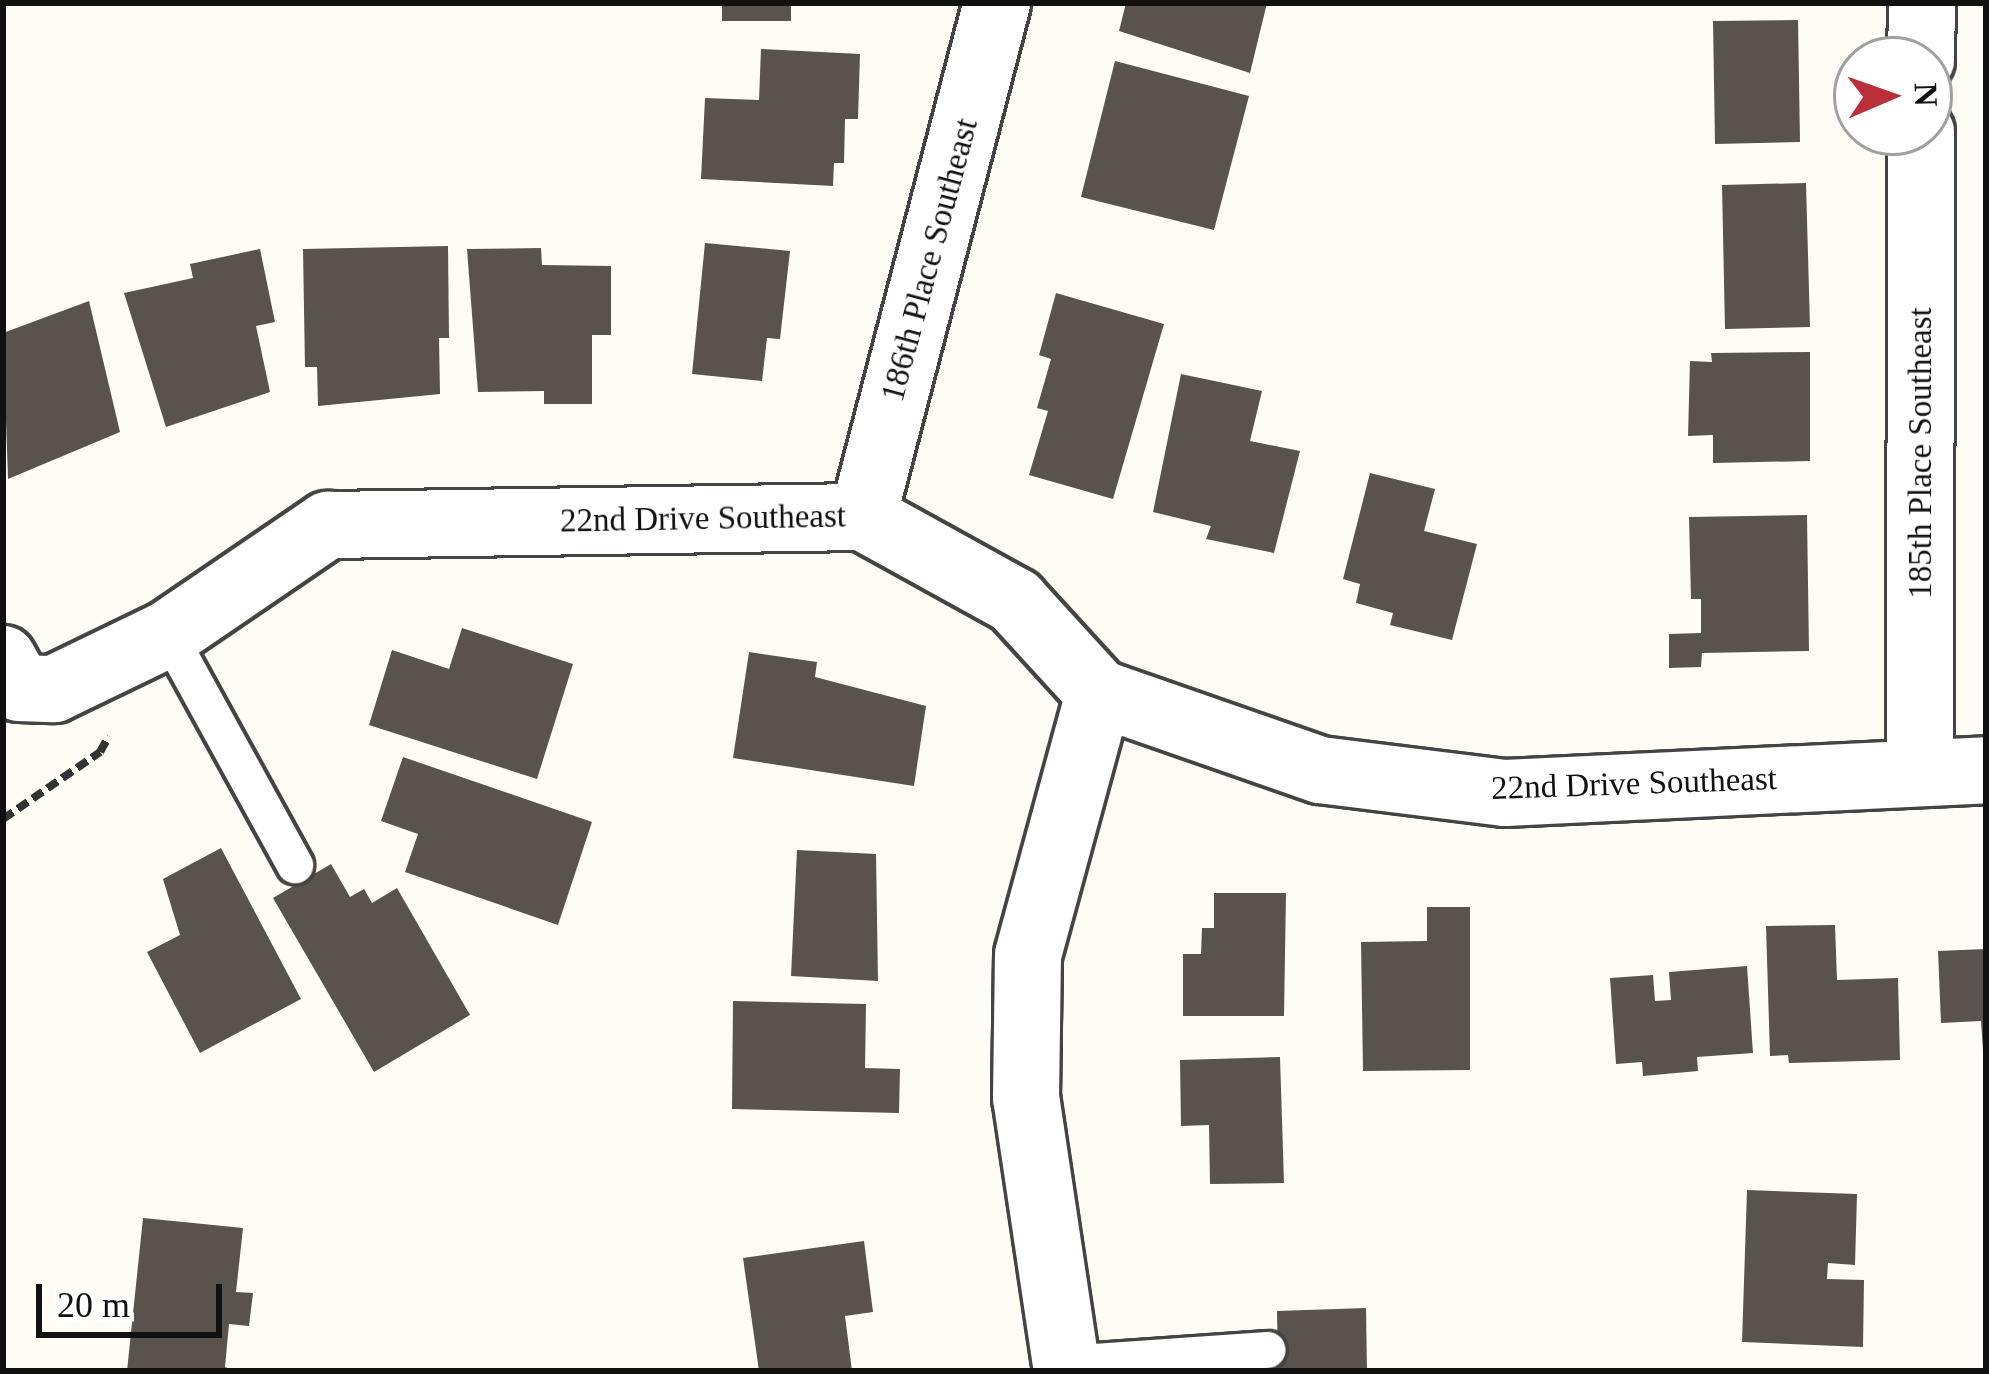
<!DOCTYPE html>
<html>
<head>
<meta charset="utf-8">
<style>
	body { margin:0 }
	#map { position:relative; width:1989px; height:1374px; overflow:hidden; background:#fefcf5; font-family:"Times New Roman",serif }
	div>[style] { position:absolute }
	.building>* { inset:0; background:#59524d }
	.path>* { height:8px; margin-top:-4px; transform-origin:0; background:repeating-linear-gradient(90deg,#333 0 12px,transparent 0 18px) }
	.roads { filter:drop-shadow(3px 0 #444) drop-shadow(-3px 0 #444) drop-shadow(0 3px #444) drop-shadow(0 -3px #444) }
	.lane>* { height:36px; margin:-18px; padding:0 18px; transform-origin:18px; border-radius:18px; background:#fff }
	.street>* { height:66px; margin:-33px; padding:0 33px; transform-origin:33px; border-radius:33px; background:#fff }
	span { translate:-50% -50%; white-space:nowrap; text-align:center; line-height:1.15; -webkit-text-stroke:12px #fff; paint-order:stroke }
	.street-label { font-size:33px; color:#111 }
	.frame { position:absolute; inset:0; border:6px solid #111; pointer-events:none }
	.north { position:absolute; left:1833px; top:36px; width:120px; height:120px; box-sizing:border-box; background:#fff; border:3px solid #a0a0a0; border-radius:50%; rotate:88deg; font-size:33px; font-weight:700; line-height:48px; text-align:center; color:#111 }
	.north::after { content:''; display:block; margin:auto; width:42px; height:54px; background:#bb2f3a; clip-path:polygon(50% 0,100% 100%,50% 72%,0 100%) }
	.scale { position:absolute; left:36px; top:1284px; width:186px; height:54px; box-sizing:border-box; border:6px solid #111; border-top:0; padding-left:15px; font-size:36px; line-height:42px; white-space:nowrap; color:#111; -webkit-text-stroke:9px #fff; paint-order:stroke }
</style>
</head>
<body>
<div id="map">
	<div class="building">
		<div style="clip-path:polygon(722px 3px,791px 3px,791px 21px,722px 21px)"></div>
		<div style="clip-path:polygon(1126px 3px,1267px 3px,1250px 73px,1119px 31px)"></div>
		<div style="clip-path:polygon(1798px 20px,1800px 142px,1715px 144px,1713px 21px)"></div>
		<div style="clip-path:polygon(761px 49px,860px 54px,858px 119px,845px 119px,844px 163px,834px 163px,833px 186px,701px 179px,705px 98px,759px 100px)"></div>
		<div style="clip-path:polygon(1115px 61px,1249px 96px,1214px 230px,1081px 197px)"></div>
		<div style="clip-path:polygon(1806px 183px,1810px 327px,1725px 329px,1722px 185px)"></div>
		<div style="clip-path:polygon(705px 243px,790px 251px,780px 339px,767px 338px,762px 381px,692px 374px)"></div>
		<div style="clip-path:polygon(448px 246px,449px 338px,439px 338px,440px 394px,318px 406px,317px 367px,305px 367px,303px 249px)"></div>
		<div style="clip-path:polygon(541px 248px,542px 265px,611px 266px,611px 335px,592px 335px,592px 404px,544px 404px,544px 391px,478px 392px,467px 249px)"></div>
		<div style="clip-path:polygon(260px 249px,275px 322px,256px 326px,270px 392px,166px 427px,124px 293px,193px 278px,190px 264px)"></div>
		<div style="clip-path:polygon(1056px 293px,1164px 324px,1113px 499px,1029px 475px,1048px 411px,1037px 408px,1051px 359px,1039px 355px)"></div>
		<div style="clip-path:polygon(89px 301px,120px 432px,8px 479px,3px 333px)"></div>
		<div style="clip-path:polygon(1810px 352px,1810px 461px,1713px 463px,1713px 435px,1688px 436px,1690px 361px,1712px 362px,1711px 353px)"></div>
		<div style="clip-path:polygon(1181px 374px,1262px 391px,1250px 441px,1300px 451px,1274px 553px,1206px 539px,1211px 526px,1153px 512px)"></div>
		<div style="clip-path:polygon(1370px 473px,1435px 489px,1424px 531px,1477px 544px,1452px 640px,1390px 625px,1393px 613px,1356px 603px,1360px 584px,1343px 579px)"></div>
		<div style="clip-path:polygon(1807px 515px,1809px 651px,1702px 653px,1701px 667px,1669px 668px,1669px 634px,1701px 633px,1701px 599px,1691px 599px,1689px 517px)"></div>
		<div style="clip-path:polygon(462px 628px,573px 664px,537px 779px,369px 725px,392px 650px,449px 669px)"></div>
		<div style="clip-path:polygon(749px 652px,817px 662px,815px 677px,926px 706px,914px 786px,733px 758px)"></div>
		<div style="clip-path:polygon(403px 757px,592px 822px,558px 925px,405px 872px,418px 834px,381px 821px)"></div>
		<div style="clip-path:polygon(221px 848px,301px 999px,200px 1053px,147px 952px,180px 935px,163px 879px)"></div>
		<div style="clip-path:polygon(797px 850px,876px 854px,878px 981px,791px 976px)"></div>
		<div style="clip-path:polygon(331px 864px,350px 897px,364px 889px,372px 903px,397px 888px,470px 1015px,374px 1072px,273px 898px)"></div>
		<div style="clip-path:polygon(1214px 893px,1286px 893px,1284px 1016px,1183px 1016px,1183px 954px,1201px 954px,1202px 928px,1214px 928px)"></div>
		<div style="clip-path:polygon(1427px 907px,1470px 907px,1470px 1070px,1363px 1071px,1361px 942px,1427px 941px)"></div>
		<div style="clip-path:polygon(1835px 925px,1837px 980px,1898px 978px,1900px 1060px,1789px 1063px,1788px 1055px,1770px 1056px,1766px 926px)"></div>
		<div style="clip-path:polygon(1986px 949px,1986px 1050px,1983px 1050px,1981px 1021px,1941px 1023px,1938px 951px)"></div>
		<div style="clip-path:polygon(1747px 966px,1753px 1053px,1697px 1057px,1698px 1071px,1643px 1076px,1642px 1062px,1616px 1064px,1610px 978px,1653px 975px,1655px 1001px,1671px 1000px,1669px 972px)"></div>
		<div style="clip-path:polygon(733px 1001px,866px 1004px,865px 1068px,900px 1069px,899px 1113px,732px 1109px)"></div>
		<div style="clip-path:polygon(1280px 1057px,1284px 1183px,1210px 1184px,1209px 1125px,1181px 1126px,1180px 1060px)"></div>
		<div style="clip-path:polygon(1747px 1190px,1857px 1194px,1855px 1265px,1828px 1263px,1827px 1279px,1864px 1280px,1863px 1347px,1742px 1342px)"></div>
		<div style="clip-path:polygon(143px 1218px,243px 1228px,236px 1292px,253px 1293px,249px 1326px,229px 1324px,225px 1367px,235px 1371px,127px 1371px)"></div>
		<div style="clip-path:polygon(864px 1241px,873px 1312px,845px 1316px,852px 1371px,759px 1371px,743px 1258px)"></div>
		<div style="clip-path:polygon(1366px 1308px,1367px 1371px,1278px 1371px,1277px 1311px)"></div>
	</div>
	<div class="path">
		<div style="left:3px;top:819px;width:118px;rotate:-34.6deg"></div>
		<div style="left:100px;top:752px;width:18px;rotate:-61deg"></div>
	</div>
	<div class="roads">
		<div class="lane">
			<div style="left:168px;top:634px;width:264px;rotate:61.2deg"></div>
			<div style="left:1066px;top:1364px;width:202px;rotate:-4deg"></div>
		</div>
		<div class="street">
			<div style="left:1921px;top:60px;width:57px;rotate:-89deg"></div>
			<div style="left:863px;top:517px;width:531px;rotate:-75.39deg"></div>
			<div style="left:3px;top:659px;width:33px;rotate:61deg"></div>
			<div style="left:19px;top:688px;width:35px;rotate:2deg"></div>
			<div style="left:54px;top:689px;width:127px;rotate:-25.8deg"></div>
			<div style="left:168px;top:634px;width:194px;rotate:-34.3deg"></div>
			<div style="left:328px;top:525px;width:535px;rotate:-0.86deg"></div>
			<div style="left:863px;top:517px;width:174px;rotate:28.9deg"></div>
			<div style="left:1015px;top:601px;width:125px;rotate:47.6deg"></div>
			<div style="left:1099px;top:693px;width:234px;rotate:19.2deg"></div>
			<div style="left:1320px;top:770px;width:186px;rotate:7.1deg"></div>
			<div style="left:1505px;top:793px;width:482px;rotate:-2.7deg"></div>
			<div style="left:1920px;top:773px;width:641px;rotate:-89.91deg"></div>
			<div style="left:1067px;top:1371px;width:276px;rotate:-98.5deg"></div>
			<div style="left:1026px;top:1098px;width:143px;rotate:-89.2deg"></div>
			<div style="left:1028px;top:955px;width:271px;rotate:-74.8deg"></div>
		</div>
	</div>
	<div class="street-label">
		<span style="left:930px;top:260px;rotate:-75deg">186th Place Southeast</span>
		<span style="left:1921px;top:453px;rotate:-90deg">185th Place Southeast</span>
		<span style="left:703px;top:519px;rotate:-1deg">22nd Drive Southeast</span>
		<span style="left:1634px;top:784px;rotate:-2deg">22nd Drive Southeast</span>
	</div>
	<div class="frame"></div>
	<div class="north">N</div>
	<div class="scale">20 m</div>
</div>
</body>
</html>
